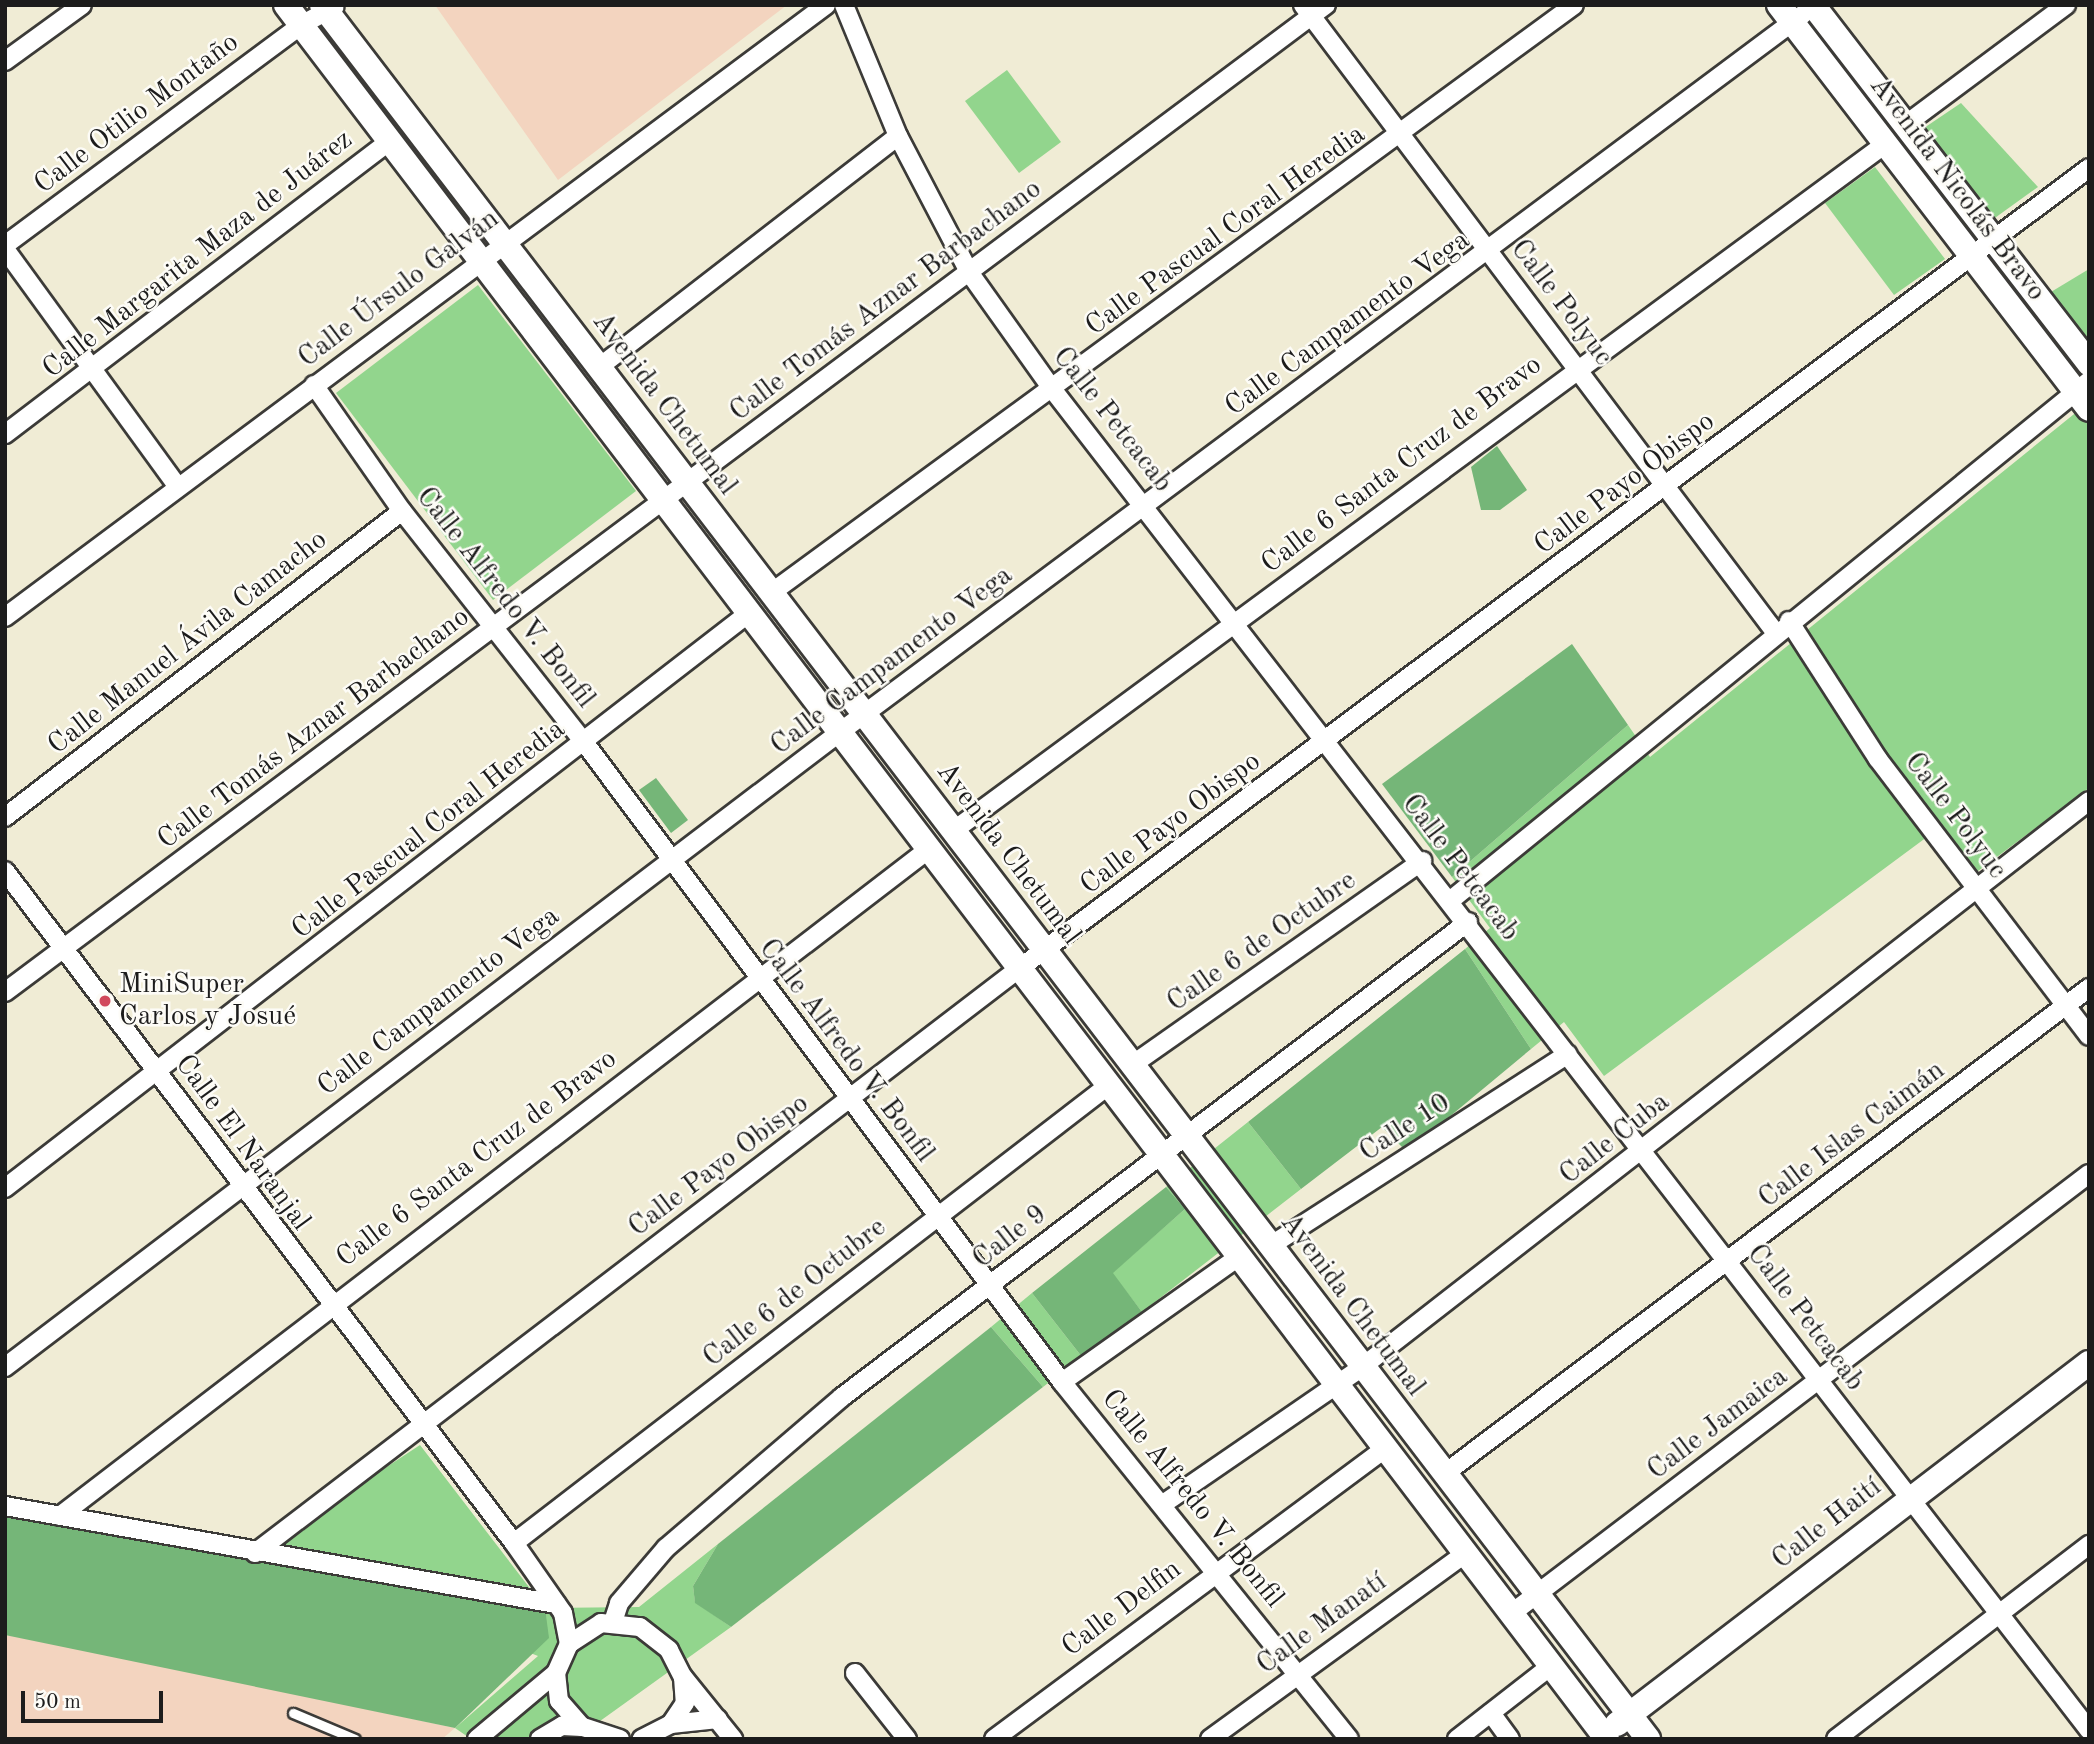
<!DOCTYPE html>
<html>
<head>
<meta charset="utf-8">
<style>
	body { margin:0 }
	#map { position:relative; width:2094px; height:1744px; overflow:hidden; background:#f0ecd5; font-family:"Old Standard TT",serif }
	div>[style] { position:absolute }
	.built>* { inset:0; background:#f3d4bf }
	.green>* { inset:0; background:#92d58d }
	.forest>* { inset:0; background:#75b678 }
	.roads { filter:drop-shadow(2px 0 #3c3b38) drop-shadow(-2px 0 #3c3b38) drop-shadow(0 2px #3c3b38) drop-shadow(0 -2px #3c3b38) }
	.lane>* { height:9px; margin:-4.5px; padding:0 4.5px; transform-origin:4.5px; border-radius:4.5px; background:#fff }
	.street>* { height:18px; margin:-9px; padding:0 9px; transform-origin:9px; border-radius:9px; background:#fff }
	.secondary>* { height:24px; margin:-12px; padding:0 12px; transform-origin:12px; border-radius:12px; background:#fff }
	.dots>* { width:19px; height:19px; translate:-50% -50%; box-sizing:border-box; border:4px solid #fdfcf7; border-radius:50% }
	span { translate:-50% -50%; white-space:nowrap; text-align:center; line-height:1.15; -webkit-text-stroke:5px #fdfcf7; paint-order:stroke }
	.street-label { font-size:28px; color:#1c1c1c }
	.poi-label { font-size:28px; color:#1c1c1c }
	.left { translate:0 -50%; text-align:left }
	.frame { position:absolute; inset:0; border:7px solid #1c1c1c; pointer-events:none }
	.scale { position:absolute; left:21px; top:1691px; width:142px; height:32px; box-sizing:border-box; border:4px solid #1c1c1c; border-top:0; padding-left:9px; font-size:21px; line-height:24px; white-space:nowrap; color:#1c1c1c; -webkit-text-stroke:5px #fdfcf7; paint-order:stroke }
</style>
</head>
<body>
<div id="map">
	<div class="built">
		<div style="clip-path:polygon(435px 5px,787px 5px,558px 180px)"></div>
		<div style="clip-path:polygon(5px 1635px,39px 1639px,455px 1728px,442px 1739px,5px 1739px)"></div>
	</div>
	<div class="green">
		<div style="clip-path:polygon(1007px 70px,1061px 142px,1019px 173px,965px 101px)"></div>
		<div style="clip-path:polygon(1961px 103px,2038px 187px,1992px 220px,1921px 130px)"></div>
		<div style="clip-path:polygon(1875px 167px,1945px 259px,1894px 295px,1825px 203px)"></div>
		<div style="clip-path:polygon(2089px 269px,2089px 361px,2036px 301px)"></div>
		<div style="clip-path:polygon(478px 285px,636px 491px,493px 600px,336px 393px)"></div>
		<div style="clip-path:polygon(2089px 402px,2089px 788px,1970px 877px,1931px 834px,1604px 1076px,1564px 1022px,1531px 1049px,1465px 949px,1490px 928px,1452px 877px,1628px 725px,1650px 757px)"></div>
		<div style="clip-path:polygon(1248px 1122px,1301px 1189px,1142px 1312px,1112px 1273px,1185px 1209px,1166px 1187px)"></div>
		<div style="clip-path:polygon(1032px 1293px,1082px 1357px,1043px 1387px,991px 1327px)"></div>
		<div style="clip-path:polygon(420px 1445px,545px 1608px,639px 1607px,718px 1544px,693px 1586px,695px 1602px,731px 1627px,575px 1739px,471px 1739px,455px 1728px,538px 1656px,262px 1549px)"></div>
	</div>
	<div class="forest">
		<div style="clip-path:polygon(1497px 446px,1527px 490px,1500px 510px,1481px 510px,1471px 467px)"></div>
		<div style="clip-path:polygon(1572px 644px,1628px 725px,1452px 877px,1382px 784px)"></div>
		<div style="clip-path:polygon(656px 778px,688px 820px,671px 833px,639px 790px)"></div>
		<div style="clip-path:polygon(1465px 949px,1531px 1049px,1407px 1152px,1382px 1127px,1301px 1189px,1248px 1122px)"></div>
		<div style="clip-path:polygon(1166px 1187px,1185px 1209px,1113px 1273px,1142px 1312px,1082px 1357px,1032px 1293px)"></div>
		<div style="clip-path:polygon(991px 1327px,1043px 1387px,731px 1627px,695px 1603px,693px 1586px,718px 1544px)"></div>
		<div style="clip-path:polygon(5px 1498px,545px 1608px,549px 1638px,455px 1728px,5px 1635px)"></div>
	</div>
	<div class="roads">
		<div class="lane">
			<div style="left:293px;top:1713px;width:67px;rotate:22.8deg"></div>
		</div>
		<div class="street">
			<div style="left:844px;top:5px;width:142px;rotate:67.6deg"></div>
			<div style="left:898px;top:136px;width:153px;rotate:62.4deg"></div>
			<div style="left:969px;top:272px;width:145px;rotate:54.6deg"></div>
			<div style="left:1053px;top:390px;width:1694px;rotate:52.29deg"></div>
			<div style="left:1303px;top:5px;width:785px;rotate:53.03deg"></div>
			<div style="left:5px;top:61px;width:95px;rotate:-36deg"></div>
			<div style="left:1905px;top:125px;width:201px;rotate:-36.7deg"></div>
			<div style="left:5px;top:245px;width:369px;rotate:-36.6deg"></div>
			<div style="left:301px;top:25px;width:38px;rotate:-28deg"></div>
			<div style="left:5px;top:249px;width:293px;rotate:54deg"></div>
			<div style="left:598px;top:368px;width:379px;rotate:-37.7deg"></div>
			<div style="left:314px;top:385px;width:154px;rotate:55.1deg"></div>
			<div style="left:402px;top:511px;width:294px;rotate:51.8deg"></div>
			<div style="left:584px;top:742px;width:799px;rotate:53.24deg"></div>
			<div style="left:1062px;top:1382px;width:458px;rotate:51.2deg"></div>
			<div style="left:5px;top:434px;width:483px;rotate:-37.3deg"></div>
			<div style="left:771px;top:593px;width:995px;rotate:-36.21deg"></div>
			<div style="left:5px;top:617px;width:1024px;rotate:-36.7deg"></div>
			<div style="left:1789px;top:621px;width:164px;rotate:57.2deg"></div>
			<div style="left:1878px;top:759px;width:348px;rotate:52.7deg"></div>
			<div style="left:5px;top:817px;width:501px;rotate:-37.62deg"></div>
			<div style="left:953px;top:831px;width:1158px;rotate:-36.39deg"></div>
			<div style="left:5px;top:871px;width:843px;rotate:52.86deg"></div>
			<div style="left:514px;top:1543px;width:85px;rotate:55deg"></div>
			<div style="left:563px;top:1613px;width:32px;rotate:79deg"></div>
			<div style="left:1451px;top:900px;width:822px;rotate:-39.13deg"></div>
			<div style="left:5px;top:992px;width:1649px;rotate:-36.77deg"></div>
			<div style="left:1132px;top:1065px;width:355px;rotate:-35.1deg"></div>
			<div style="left:5px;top:1188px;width:940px;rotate:-37.7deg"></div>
			<div style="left:1270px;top:1246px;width:354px;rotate:-32.8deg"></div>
			<div style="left:5px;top:1367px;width:1049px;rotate:-37.25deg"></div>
			<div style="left:840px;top:732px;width:1200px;rotate:-36.7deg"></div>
			<div style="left:1062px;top:1382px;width:218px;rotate:-35.3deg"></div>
			<div style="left:1444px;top:1474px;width:808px;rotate:-37deg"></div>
			<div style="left:1163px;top:1504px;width:242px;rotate:-34.5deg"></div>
			<div style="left:1362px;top:1367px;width:921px;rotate:-37.9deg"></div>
			<div style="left:5px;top:1506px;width:560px;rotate:10.09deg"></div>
			<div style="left:60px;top:1516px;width:1095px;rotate:-37.51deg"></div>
			<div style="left:514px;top:1543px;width:751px;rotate:-37.59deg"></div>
			<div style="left:255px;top:1553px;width:963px;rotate:-37.41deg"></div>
			<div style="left:1020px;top:968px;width:1335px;rotate:-36.81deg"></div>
			<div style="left:1512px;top:1613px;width:725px;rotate:-37.27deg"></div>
			<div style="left:613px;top:1622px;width:20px;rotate:-72deg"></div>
			<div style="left:619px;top:1603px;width:72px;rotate:-49.5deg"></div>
			<div style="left:666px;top:1548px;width:232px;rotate:-40.6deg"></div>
			<div style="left:842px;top:1397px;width:786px;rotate:-37.19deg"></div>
			<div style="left:855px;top:1673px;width:84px;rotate:51.8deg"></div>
			<div style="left:683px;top:1677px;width:80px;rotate:51.1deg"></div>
			<div style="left:1491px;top:1713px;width:32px;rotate:54deg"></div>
			<div style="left:671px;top:1724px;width:47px;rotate:-6.1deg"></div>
			<div style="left:477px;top:1739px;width:103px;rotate:-39.9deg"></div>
			<div style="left:540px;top:1739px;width:26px;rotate:-31deg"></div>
			<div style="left:562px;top:1726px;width:20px;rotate:3deg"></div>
			<div style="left:620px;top:1739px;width:40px;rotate:-162deg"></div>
			<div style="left:582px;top:1727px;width:35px;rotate:-131deg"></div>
			<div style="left:559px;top:1701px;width:28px;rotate:-96deg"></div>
			<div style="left:556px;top:1673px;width:32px;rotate:-66deg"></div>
			<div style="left:569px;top:1644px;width:38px;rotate:-33deg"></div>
			<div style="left:601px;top:1623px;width:39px;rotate:6deg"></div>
			<div style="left:640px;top:1627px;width:37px;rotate:38deg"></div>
			<div style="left:669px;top:1650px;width:30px;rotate:63deg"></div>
			<div style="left:683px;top:1677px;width:26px;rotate:86deg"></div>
			<div style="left:685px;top:1703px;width:25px;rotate:124deg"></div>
			<div style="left:671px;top:1724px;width:33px;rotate:153deg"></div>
			<div style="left:994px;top:1739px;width:488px;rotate:-36.6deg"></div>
			<div style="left:1210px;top:1739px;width:316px;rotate:-36deg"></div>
			<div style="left:1457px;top:1739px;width:120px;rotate:-37.9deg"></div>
			<div style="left:1836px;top:1739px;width:319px;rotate:-37.5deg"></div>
		</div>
		<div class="secondary">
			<div style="left:286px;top:5px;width:2180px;rotate:52.7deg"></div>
			<div style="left:322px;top:5px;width:2183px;rotate:52.59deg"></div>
			<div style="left:1779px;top:5px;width:509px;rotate:52.5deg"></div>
			<div style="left:1813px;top:5px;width:453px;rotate:52.4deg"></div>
			<div style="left:1617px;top:1724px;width:594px;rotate:-37.41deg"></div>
		</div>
	</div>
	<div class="dots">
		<div style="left:105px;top:1001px;background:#d1495b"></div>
	</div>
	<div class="street-label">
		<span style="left:137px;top:114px;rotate:-37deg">Calle Otilio Montaño</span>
		<span style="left:1957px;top:189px;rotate:53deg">Avenida Nicolás Bravo</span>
		<span style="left:1226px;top:231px;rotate:-36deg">Calle Pascual Coral Heredia</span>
		<span style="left:198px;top:255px;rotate:-38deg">Calle Margarita Maza de Juárez</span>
		<span style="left:399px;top:289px;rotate:-37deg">Calle Úrsulo Galván</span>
		<span style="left:886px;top:301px;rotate:-37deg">Calle Tomás Aznar Barbachano</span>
		<span style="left:1561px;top:303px;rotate:53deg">Calle Polyuc</span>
		<span style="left:1348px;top:324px;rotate:-36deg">Calle Campamento Vega</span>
		<span style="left:664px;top:404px;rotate:53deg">Avenida Chetumal</span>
		<span style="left:1112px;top:420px;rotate:52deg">Calle Petcacab</span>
		<span style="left:1402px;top:465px;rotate:-37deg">Calle 6 Santa Cruz de Bravo</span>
		<span style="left:1625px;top:484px;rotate:-37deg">Calle Payo Obispo</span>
		<span style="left:505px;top:598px;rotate:52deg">Calle Alfredo V. Bonfil</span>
		<span style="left:188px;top:643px;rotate:-38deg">Calle Manuel Ávila Camacho</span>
		<span style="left:892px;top:661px;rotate:-37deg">Calle Campamento Vega</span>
		<span style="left:314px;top:729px;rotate:-37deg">Calle Tomás Aznar Barbachano</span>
		<span style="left:1955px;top:816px;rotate:53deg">Calle Polyuc</span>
		<span style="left:1171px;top:824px;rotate:-37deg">Calle Payo Obispo</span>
		<span style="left:429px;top:830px;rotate:-38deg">Calle Pascual Coral Heredia</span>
		<span style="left:1008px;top:854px;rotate:53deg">Avenida Chetumal</span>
		<span style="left:1460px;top:868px;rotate:53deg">Calle Petcacab</span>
		<span style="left:1262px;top:942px;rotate:-35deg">Calle 6 de Octubre</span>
		<span style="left:439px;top:1002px;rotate:-37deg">Calle Campamento Vega</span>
		<span style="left:846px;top:1051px;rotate:53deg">Calle Alfredo V. Bonfil</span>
		<span style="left:1405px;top:1128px;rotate:-33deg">Calle 10</span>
		<span style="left:1852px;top:1135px;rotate:-37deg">Calle Islas Caimán</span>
		<span style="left:1615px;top:1139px;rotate:-38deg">Calle Cuba</span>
		<span style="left:242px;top:1143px;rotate:54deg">Calle El Naranjal</span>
		<span style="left:477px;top:1159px;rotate:-37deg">Calle 6 Santa Cruz de Bravo</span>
		<span style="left:719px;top:1166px;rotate:-37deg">Calle Payo Obispo</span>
		<span style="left:1010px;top:1237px;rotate:-38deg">Calle 9</span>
		<span style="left:795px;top:1293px;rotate:-38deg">Calle 6 de Octubre</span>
		<span style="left:1352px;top:1305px;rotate:53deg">Avenida Chetumal</span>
		<span style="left:1805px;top:1318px;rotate:53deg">Calle Petcacab</span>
		<span style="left:1718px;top:1424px;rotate:-37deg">Calle Jamaica</span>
		<span style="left:1192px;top:1499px;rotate:51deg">Calle Alfredo V. Bonfil</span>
		<span style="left:1827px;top:1524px;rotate:-38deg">Calle Haití</span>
		<span style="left:1122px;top:1609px;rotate:-37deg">Calle Delfin</span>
		<span style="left:1322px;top:1624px;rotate:-36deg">Calle Manatí</span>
	</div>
	<div class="poi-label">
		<span class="left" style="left:119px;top:1001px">MiniSuper<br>Carlos y Josué</span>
	</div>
	<div class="frame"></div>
	<div class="scale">50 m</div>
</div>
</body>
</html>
